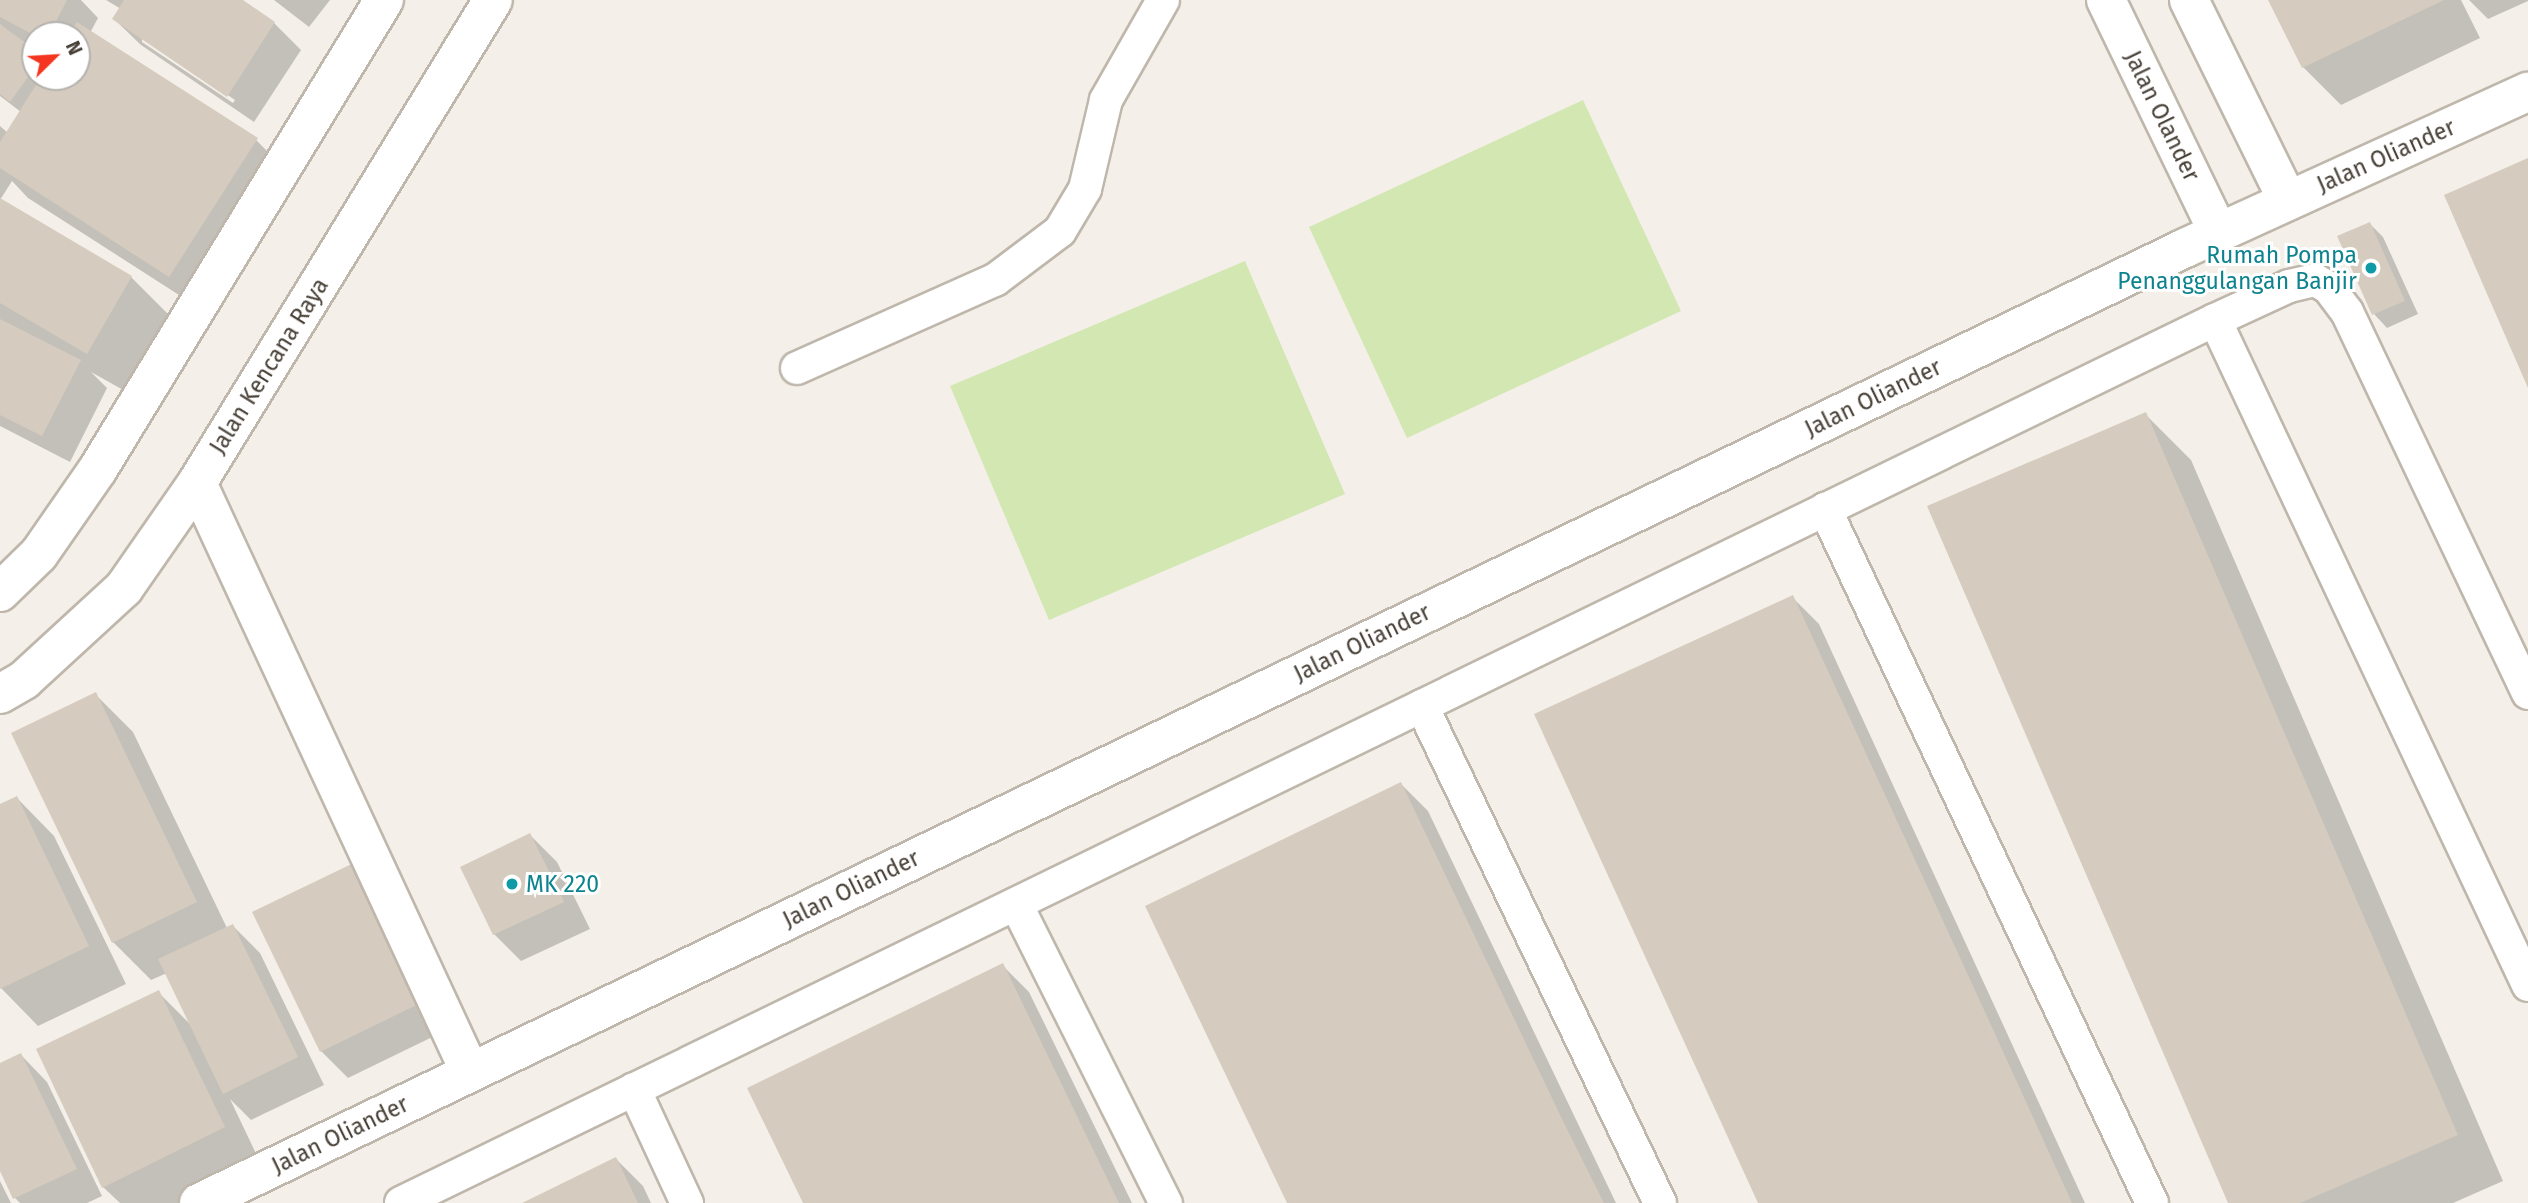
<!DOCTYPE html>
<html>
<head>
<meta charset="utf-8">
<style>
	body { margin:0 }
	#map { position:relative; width:2528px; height:1203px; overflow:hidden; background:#f4f0e9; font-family:"Fira Sans",sans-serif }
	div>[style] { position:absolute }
	.green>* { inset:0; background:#d2e7b2 }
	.shadow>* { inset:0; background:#0003 }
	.building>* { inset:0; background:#d5cbbe }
	.roads { filter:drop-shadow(2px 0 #bfb7ab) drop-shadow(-2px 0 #bfb7ab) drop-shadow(0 2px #bfb7ab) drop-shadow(0 -2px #bfb7ab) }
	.lane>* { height:32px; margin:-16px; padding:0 16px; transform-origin:16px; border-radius:16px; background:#fff }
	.street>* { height:38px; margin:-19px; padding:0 19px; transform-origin:19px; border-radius:19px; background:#fff }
	.dots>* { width:19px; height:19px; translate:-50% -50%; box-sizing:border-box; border:4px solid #fff; border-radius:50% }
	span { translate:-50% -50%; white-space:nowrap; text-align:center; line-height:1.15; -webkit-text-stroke:6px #fff; paint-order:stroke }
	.street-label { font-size:23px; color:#474037 }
	.culture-label { font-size:23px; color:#0d838f }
	.right { translate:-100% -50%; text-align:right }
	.left { translate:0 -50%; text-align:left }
	.north { position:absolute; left:21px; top:21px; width:70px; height:70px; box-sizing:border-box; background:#fff; border:2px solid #b5b3af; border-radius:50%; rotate:66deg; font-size:19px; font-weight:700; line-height:28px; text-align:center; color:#474037 }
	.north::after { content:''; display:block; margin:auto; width:24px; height:32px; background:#f4351f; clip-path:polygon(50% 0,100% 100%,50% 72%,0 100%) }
</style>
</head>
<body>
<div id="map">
	<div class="green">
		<div style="clip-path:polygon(1583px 100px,1681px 311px,1407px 438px,1309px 227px)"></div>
		<div style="clip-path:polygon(1245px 261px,1345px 494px,1049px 620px,950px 386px)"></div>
	</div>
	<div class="shadow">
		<div style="clip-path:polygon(evenodd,0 0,81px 0,98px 18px,90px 33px,256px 140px,294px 178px,207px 313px,28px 198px,12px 181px,0 200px,0 126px,8px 133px,21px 112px,0 96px,0 0,35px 35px,77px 35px,77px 77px,35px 77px,35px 52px,19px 40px,35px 46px,35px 35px)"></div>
		<div style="clip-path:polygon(evenodd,106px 0,240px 0,274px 23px,301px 50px,254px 122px,141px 45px,114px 19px,121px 9px,106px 0,142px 37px,235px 100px,233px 103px,142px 42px,142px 37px)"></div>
		<div style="clip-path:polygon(274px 0,330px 0,309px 27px)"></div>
		<div style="clip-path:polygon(2271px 0,2461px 0,2480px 38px,2341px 105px,2303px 67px)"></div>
		<div style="clip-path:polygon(2469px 0,2528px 0,2528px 1px,2488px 19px)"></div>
		<div style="clip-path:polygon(0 200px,131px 277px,169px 315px,125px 391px,91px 372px,107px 388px,70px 462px,0 426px)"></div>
		<div style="clip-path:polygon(2370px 224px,2383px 237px,2418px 314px,2387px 328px,2374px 314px,2339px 237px)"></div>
		<div style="clip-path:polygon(2145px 414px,2191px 460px,2503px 1181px,2453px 1203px,2230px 1203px)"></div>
		<div style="clip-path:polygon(1792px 597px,1819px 624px,2085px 1203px,1761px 1203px)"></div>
		<div style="clip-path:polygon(95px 694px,133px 732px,227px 928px,233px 926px,260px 953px,324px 1085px,251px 1120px,230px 1099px,262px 1166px,185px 1203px,120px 1203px,103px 1187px,158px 992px,191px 1025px,167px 973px,151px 980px,113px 942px)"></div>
		<div style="clip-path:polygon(1401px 784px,1428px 811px,1616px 1203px,1289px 1203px)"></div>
		<div style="clip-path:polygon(17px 798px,54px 836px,126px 984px,38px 1026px,0 987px,0 806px)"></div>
		<div style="clip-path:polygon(530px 835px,557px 862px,590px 929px,521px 961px,494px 934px)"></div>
		<div style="clip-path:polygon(363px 861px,457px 1025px,348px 1078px,321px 1051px)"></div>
		<div style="clip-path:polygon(1002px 965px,1029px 992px,1132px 1203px,805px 1203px)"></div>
		<div style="clip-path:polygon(21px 1055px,47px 1082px,102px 1196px,87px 1203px,20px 1203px,15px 1198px,0 1167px,0 1065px)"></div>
		<div style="clip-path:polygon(616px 1159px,643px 1186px,651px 1203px,526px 1203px)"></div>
		<div style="clip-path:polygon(0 1181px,11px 1203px,0 1203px)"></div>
	</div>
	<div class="building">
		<div style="clip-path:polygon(0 0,67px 0,49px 35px,34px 35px,0 17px)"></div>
		<div style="clip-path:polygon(124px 0,243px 0,275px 22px,227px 97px,112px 19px)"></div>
		<div style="clip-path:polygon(2268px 0,2444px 0,2302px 68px)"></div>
		<div style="clip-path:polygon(77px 22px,258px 138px,169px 277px,0 168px,0 142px,41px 77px,77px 77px,77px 35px,68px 35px)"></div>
		<div style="clip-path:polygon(0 24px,35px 50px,35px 67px,10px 102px,0 94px)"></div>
		<div style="clip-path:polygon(2528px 158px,2528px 388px,2444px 195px)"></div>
		<div style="clip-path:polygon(0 198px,132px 276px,87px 354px,0 303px)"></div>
		<div style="clip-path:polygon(2370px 222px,2405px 301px,2372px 315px,2337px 236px)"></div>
		<div style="clip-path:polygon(0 319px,81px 360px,42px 436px,0 415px)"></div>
		<div style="clip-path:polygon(2146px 412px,2458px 1135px,2300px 1203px,2228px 1203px,1927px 506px)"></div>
		<div style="clip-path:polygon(1793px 595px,1985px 1012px,2072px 1203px,1758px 1203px,1725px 1131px,1534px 714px)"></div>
		<div style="clip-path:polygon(96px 692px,197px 902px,112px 943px,11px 733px)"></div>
		<div style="clip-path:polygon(1401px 782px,1563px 1121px,1604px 1203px,1287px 1203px,1145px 906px)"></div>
		<div style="clip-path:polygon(17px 796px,89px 946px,0 989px,0 804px)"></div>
		<div style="clip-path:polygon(530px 833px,564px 902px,493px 935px,460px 867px)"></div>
		<div style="clip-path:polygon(364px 858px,431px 998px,320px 1052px,252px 912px)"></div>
		<div style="clip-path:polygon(233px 924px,298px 1057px,223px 1094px,158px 959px)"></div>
		<div style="clip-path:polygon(1003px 963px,1119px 1203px,803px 1203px,747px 1088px)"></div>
		<div style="clip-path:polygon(159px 990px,225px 1127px,102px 1188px,36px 1049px)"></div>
		<div style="clip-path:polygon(21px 1053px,77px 1169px,13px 1199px,0 1171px,0 1063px)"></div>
		<div style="clip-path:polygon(616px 1157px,638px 1203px,522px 1203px)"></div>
	</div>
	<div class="roads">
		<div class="lane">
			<div style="left:797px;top:368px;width:217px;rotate:-24deg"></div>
			<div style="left:995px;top:280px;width:81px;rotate:-37deg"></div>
			<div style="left:1060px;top:231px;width:49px;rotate:-59.2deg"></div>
			<div style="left:1085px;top:189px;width:91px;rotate:-76.7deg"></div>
			<div style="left:1106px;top:100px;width:115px;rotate:-60.3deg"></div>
			<div style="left:1825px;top:509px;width:767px;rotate:64.77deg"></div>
			<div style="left:2528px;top:693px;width:422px;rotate:-115.4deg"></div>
			<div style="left:2347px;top:312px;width:30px;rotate:-127deg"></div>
			<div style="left:2329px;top:288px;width:16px;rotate:-150deg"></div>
			<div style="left:2315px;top:280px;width:27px;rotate:167deg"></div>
			<div style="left:2289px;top:286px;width:81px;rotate:155.3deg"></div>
			<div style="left:2215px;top:320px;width:735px;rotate:64.79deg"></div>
			<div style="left:1422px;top:706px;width:551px;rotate:64.41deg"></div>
			<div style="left:1016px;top:904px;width:335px;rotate:63.4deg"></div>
			<div style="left:634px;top:1089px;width:126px;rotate:65.1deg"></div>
			<div style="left:401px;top:1203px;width:2017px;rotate:-25.96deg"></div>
		</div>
		<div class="street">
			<div style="left:2106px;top:0;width:258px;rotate:64.2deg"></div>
			<div style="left:2189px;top:0;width:224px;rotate:63.8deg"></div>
			<div style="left:197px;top:483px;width:649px;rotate:65.13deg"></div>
			<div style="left:0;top:592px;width:54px;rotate:-44.3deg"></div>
			<div style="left:39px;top:554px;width:103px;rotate:-55.2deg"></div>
			<div style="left:98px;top:469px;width:549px;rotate:-58.62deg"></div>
			<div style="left:0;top:694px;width:28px;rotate:-30deg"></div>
			<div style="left:24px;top:680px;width:136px;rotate:-42.6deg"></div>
			<div style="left:124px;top:588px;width:128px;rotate:-55.2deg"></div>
			<div style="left:197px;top:483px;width:566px;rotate:-58.5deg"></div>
			<div style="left:199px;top:1203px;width:2204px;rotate:-25.68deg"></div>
			<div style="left:2185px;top:248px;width:377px;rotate:-24.5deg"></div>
		</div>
	</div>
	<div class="dots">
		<div style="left:2371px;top:268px;background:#0f9aa8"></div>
		<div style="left:512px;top:884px;background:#0f9aa8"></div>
	</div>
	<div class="street-label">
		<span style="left:2162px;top:116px;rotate:64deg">Jalan Olander</span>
		<span style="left:2386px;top:156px;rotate:-24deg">Jalan Oliander</span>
		<span style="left:269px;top:366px;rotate:-58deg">Jalan Kencana Raya</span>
		<span style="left:1873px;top:398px;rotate:-26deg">Jalan Oliander</span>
		<span style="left:1362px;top:643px;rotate:-26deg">Jalan Oliander</span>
		<span style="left:851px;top:889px;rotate:-26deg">Jalan Oliander</span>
		<span style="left:340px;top:1135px;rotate:-26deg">Jalan Oliander</span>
	</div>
	<div class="culture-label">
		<span class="right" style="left:2357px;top:268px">Rumah Pompa<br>Penanggulangan Banjir</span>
		<span class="left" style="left:526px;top:884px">MK 220</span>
	</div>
	<div class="north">N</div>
</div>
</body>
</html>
